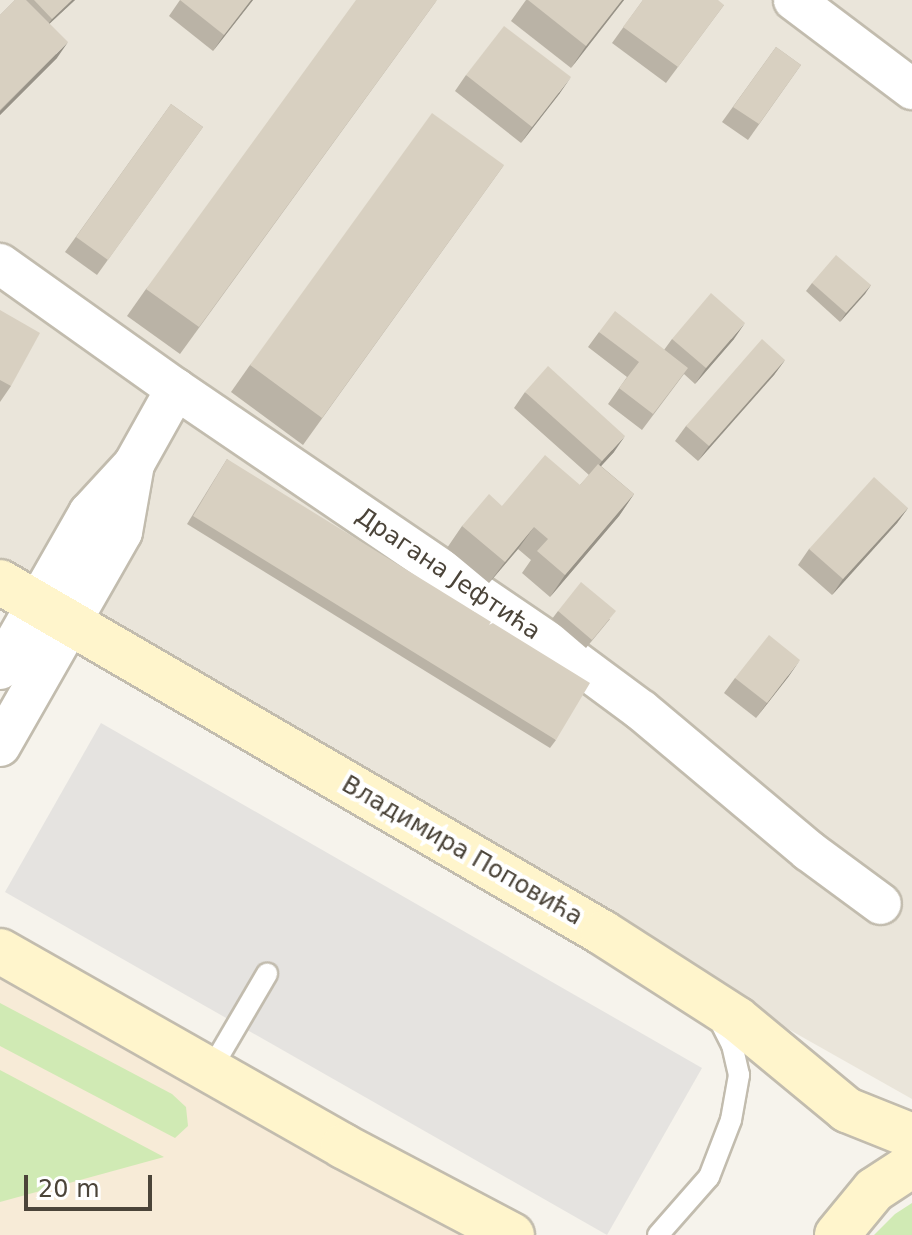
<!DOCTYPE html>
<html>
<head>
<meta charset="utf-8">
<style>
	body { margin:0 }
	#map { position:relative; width:912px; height:1235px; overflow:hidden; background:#f6f3ec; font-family:"DejaVu Sans",sans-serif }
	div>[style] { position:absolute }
	.residential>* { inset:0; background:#eae5da }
	.commercial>* { inset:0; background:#f7ebd7 }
	.green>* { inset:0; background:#d0eab4 }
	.parking>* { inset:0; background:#e5e3e0 }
	.roads { filter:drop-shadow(2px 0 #c2bcae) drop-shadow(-2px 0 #c2bcae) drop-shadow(0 2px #c2bcae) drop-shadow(0 -2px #c2bcae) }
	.service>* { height:20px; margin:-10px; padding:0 10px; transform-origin:10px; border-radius:10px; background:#fff }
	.minor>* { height:40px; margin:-20px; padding:0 20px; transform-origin:20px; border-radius:20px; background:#fff }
	.secondary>* { height:44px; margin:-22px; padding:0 22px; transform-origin:22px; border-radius:22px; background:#fff5cc }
	.wall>* { inset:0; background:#bab3a6 }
	.shaded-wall>* { inset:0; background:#979287 }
	.building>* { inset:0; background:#d8d0c1 }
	span { translate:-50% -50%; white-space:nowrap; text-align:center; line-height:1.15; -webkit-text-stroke:8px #fff; paint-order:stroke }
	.street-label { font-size:24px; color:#4b4439 }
	.scale { position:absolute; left:24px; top:1175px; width:128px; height:36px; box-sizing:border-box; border:4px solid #4b4439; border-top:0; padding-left:10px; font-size:24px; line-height:28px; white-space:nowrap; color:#4b4439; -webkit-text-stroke:6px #fff; paint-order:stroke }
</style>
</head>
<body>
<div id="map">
	<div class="residential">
		<div style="clip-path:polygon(0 0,912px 0,912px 1099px,0 584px)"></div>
	</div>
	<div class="commercial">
		<div style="clip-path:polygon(0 970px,463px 1235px,0 1235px)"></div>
	</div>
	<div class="green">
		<div style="clip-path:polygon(0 1003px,172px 1094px,186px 1107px,188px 1126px,175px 1138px,0 1046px)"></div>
		<div style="clip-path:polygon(0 1070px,164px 1157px,0 1202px)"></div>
		<div style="clip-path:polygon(912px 1203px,912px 1235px,874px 1235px,895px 1214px)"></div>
	</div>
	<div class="parking">
		<div style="clip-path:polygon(101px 723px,702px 1068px,607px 1235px,5px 892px)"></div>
	</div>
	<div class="roads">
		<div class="service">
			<div style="left:210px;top:1071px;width:113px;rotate:-59.6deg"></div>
			<div style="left:658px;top:1235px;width:77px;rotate:-48.7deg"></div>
			<div style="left:709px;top:1177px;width:61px;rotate:-68.9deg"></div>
			<div style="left:731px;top:1120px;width:46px;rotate:-79.9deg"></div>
			<div style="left:739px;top:1075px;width:31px;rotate:-103deg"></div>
			<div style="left:732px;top:1045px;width:28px;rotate:-117deg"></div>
		</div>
		<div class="minor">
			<div style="left:794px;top:0;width:148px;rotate:37deg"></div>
			<div style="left:0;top:264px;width:216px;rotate:35.4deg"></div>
			<div style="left:176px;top:389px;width:456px;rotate:34.2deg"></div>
			<div style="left:553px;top:645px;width:109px;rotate:36.5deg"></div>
			<div style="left:641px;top:710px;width:219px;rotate:40deg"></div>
			<div style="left:809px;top:851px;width:89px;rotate:36.4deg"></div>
			<div style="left:0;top:669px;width:180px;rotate:-60.3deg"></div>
			<div style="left:89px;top:513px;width:67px;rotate:-47.4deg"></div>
			<div style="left:134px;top:464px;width:86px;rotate:-60.8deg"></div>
			<div style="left:0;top:746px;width:246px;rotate:-60.3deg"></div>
			<div style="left:122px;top:532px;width:69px;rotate:-80deg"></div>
		</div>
		<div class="secondary">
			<div style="left:0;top:582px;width:698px;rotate:30.2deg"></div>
			<div style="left:603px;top:933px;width:159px;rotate:32.7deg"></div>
			<div style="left:737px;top:1019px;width:143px;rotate:39.6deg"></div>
			<div style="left:847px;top:1110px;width:70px;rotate:21.8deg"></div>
			<div style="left:0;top:951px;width:395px;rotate:29.6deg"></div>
			<div style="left:343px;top:1146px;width:191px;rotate:27.8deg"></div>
			<div style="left:837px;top:1235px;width:58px;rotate:-50.6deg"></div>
			<div style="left:874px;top:1190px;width:45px;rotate:-33.3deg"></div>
		</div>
	</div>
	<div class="wall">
		<div style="clip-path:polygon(15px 0,75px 0,49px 24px,57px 58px,0 115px,0 15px)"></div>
		<div style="clip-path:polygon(180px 0,253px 0,213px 51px,169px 16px)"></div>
		<div style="clip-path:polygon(437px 0,180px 354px,127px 316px,146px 289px)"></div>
		<div style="clip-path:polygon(526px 0,624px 0,571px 68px,511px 21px)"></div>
		<div style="clip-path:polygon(643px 0,724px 5px,666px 83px,612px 43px)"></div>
		<div style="clip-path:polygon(776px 47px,801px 65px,748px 140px,722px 122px)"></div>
		<div style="clip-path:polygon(466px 75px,560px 93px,521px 143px,455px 91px)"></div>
		<div style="clip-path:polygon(171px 104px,203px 127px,97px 275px,65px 252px)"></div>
		<div style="clip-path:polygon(504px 165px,303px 445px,231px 392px,250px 365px)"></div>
		<div style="clip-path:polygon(812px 283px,871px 285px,840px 322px,806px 291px)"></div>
		<div style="clip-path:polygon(0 310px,11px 386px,0 402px)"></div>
		<div style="clip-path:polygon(599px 332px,664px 350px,672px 339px,734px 339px,695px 384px,684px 374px,642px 430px,608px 404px,627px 377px,588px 347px)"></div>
		<div style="clip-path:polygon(785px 360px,774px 375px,698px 461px,675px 441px,686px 426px)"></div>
		<div style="clip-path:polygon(525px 392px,614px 452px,601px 466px,634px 494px,619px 516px,550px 597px,522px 573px,531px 560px,518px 549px,489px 583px,447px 548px,462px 526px,502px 506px,580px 485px,589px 475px,514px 408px)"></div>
		<div style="clip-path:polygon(227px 459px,556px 740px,550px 748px,187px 524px)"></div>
		<div style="clip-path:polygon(908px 508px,897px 523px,832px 595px,798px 565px,809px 549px)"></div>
		<div style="clip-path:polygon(558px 611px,610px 619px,586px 648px,552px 619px)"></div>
		<div style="clip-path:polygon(789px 676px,756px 718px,724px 693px,735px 678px)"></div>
	</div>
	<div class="shaded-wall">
		<div style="clip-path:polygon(72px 0,75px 0,46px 27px,52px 19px)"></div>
		<div style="clip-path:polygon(251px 0,253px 0,213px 51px,224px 35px)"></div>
		<div style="clip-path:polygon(622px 0,624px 0,571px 68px,586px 46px)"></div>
		<div style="clip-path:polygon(68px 42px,57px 58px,0 115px,0 111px)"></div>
		<div style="clip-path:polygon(571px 77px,560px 93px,521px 143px,532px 127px)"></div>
		<div style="clip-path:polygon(871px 285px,865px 294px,840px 322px,846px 313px)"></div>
		<div style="clip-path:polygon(745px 323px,734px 339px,695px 384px,706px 368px)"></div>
		<div style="clip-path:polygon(785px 360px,774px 375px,698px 461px,709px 446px)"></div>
		<div style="clip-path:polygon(625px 436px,614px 452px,591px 477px,602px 461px)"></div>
		<div style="clip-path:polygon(634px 494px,619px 516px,550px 597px,565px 575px)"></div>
		<div style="clip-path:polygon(908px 508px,897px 523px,832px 595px,843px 579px)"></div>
		<div style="clip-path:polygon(534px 527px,518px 549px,489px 583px,505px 562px)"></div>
		<div style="clip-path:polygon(800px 660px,789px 676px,756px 718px,767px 703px)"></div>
	</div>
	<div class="building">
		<div style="clip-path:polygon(15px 0,26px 0,68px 42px,0 110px,0 15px)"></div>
		<div style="clip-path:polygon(34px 0,72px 0,52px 19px)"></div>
		<div style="clip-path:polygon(180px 0,251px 0,224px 35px)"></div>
		<div style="clip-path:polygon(356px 0,437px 0,199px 327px,146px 289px)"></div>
		<div style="clip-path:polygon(528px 0,622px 0,586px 46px)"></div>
		<div style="clip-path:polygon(643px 0,718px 0,724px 5px,678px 67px,623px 27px)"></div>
		<div style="clip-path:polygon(504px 26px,571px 77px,532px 127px,466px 75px)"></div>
		<div style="clip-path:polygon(776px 47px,801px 65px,759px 124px,733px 107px)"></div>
		<div style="clip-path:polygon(171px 104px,203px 127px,108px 260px,76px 237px)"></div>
		<div style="clip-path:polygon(432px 113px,504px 165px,322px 418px,250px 365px)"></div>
		<div style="clip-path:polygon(836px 255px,871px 285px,846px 313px,812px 283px)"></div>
		<div style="clip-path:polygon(711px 293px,745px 323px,706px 368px,672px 339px)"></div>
		<div style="clip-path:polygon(0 310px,40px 333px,11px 386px,0 380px)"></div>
		<div style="clip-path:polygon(615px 311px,688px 368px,653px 414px,619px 388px,639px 362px,599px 332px)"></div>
		<div style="clip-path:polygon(762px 339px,785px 360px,709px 446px,686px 426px)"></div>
		<div style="clip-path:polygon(548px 366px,625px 436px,602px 461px,525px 392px)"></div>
		<div style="clip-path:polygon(545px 455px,580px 485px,598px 464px,634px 494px,565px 575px,537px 551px,548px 539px,534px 527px,505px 562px,462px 526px,489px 494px,502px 506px)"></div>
		<div style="clip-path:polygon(227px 459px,590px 683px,556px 740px,193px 516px)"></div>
		<div style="clip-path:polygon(874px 477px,908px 508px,843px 579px,809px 549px)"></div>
		<div style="clip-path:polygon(581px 582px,616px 611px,592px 640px,558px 611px)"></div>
		<div style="clip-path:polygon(769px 635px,800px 660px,767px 703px,735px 678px)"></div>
	</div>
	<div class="street-label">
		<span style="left:448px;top:574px;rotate:34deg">Драгана Јефтића</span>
		<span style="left:462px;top:851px;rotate:30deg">Владимира Поповића</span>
	</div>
	<div class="scale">20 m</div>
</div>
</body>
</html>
